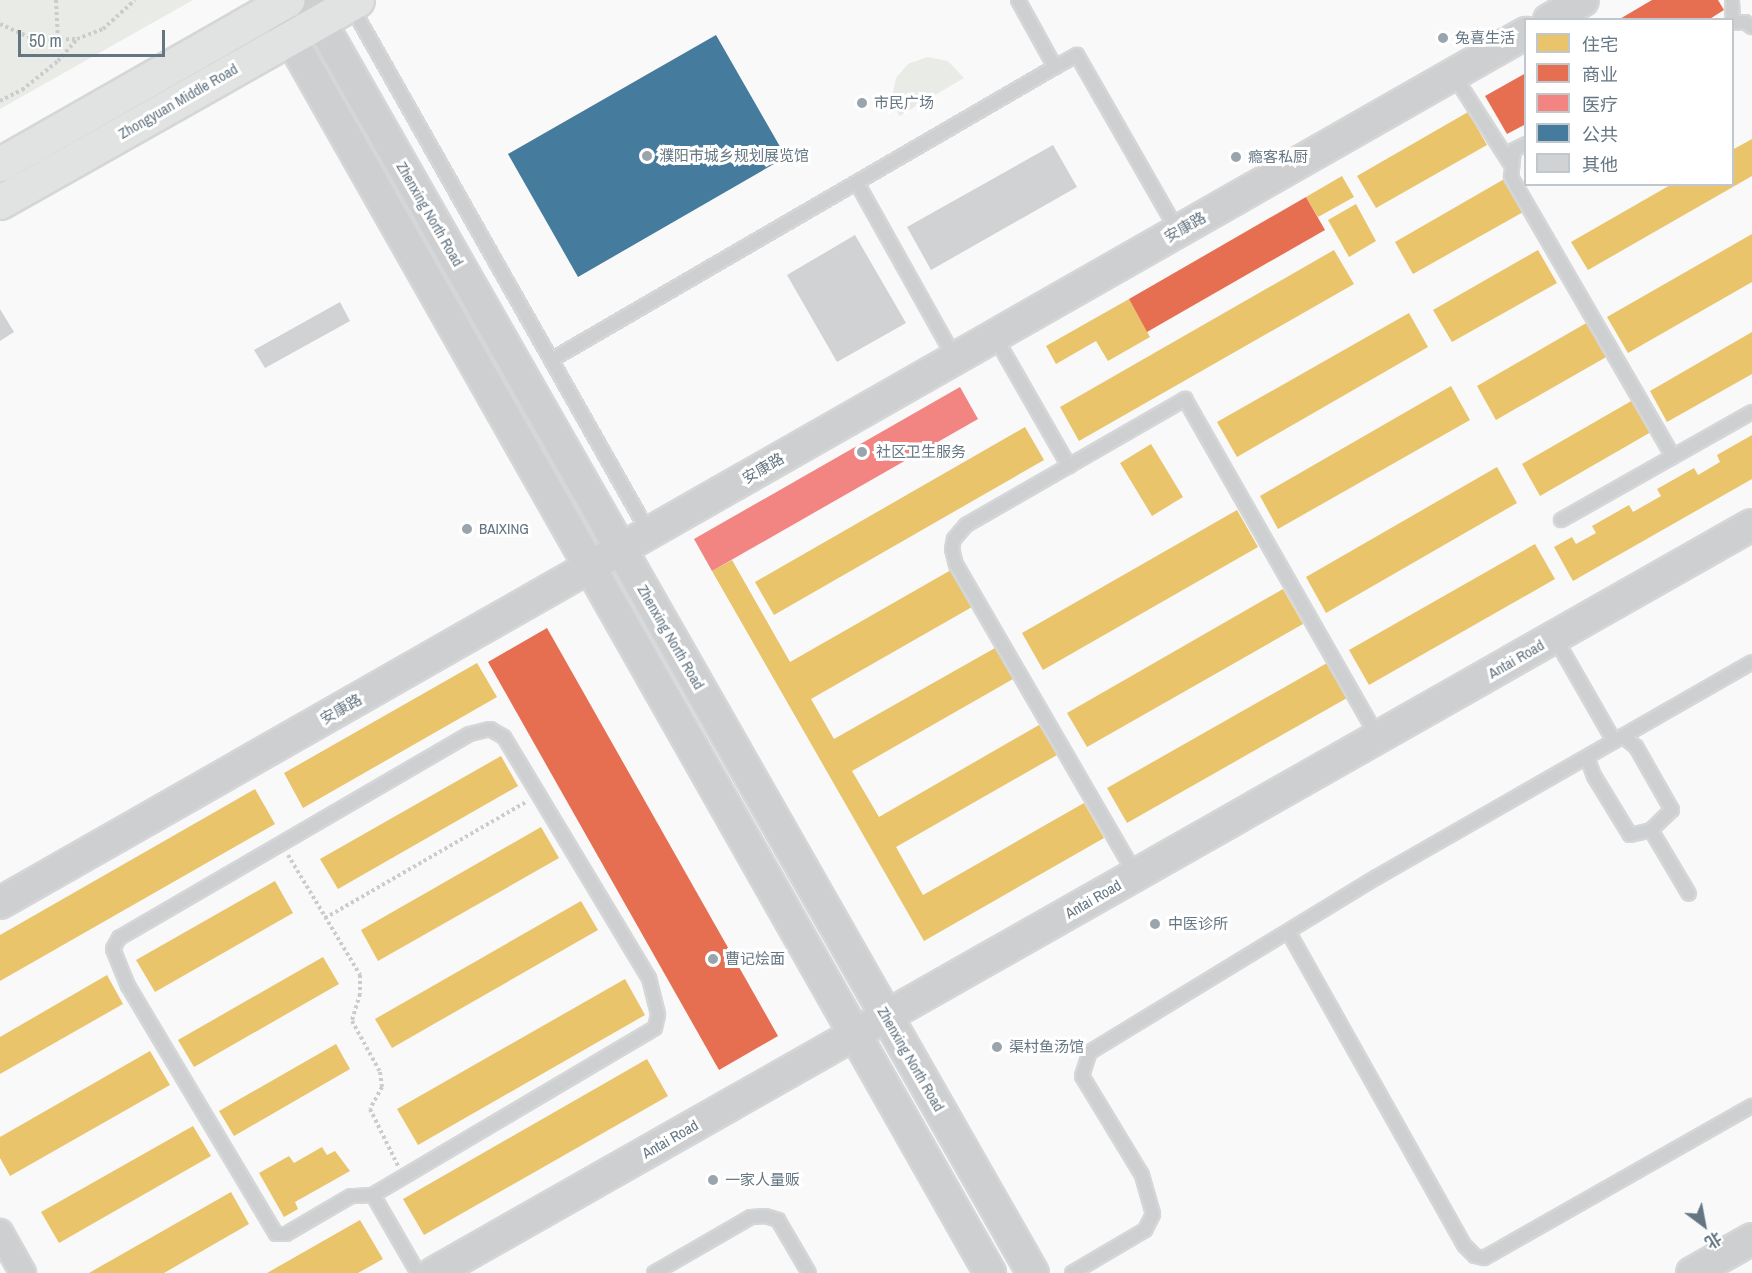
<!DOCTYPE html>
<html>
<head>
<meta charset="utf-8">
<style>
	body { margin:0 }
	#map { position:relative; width:1752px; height:1273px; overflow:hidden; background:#f9f9f9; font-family:"Archivo Narrow","Noto Sans SC",sans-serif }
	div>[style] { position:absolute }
	.green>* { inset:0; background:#e8ebe6 }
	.homes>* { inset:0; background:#e9c46a }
	.shops>* { inset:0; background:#e76f51 }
	.health>* { inset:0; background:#f28482 }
	.public>* { inset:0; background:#457b9d }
	.building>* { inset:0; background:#d0d2d3 }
	.path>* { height:4px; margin-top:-2px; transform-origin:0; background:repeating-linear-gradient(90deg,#cbcccd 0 3px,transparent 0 6px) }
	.roads { filter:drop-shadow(2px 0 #d5d6d7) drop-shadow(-2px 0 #d5d6d7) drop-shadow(0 2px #d5d6d7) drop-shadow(0 -2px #d5d6d7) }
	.service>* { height:12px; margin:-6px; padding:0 6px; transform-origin:6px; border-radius:6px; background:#cecfd0 }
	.minor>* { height:24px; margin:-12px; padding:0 12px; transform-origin:12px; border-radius:12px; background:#cecfd0 }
	.tertiary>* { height:30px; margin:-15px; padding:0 15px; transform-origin:15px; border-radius:15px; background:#cecfd0 }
	.primary>* { height:33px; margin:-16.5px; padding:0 16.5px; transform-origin:16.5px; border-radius:16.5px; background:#e1e2e2 }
	.dots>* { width:16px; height:16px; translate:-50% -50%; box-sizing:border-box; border:3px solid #fff; border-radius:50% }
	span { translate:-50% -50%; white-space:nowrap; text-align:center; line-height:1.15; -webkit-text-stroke:6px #fff; paint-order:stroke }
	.poi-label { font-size:15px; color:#657683 }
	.left { translate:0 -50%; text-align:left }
	.street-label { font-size:15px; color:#657683 }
	.legend { position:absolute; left:1524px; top:18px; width:210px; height:168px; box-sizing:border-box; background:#fff; border:2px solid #c1c8cd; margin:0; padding:8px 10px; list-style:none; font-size:18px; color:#657683 }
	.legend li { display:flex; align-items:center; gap:12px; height:30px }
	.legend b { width:30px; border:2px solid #c1c8cd }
	.north { position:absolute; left:1674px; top:1195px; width:60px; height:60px; -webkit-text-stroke:4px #fff; paint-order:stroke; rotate:148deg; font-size:16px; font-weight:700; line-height:24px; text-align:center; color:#657683 }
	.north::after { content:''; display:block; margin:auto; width:21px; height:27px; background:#657683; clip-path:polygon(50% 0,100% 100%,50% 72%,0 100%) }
	.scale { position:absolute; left:18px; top:30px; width:147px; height:27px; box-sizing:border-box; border:3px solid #657683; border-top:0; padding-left:8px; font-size:18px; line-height:21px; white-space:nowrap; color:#657683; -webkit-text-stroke:4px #fff; paint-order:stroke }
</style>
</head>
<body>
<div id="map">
	<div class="green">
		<div style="clip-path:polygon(0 0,193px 0,0 109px)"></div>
		<div style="clip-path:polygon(927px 57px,948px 61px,964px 78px,899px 116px,892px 98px,896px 78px,908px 64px)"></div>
	</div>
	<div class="homes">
		<div style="clip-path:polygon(1468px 112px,1487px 145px,1376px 208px,1357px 176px)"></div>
		<div style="clip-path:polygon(1752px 139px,1752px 176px,1588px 270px,1571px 242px,1672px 184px,1732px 184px,1732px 150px)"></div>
		<div style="clip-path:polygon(1342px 176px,1354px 197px,1318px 217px,1306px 197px)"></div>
		<div style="clip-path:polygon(1506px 178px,1525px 211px,1413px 274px,1395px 242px)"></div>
		<div style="clip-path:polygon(1356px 204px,1376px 241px,1349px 257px,1328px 220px)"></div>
		<div style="clip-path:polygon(1752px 234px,1752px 282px,1628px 353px,1607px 317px)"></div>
		<div style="clip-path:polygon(1334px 250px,1354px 284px,1079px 441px,1060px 407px)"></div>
		<div style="clip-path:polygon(1538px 250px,1557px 283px,1452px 342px,1433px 310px)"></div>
		<div style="clip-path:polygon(1129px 299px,1150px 337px,1108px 361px,1096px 341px,1056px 364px,1046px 346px)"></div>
		<div style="clip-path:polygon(1409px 313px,1428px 347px,1237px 457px,1217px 422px)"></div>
		<div style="clip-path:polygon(1588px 322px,1608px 356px,1496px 420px,1477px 386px)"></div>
		<div style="clip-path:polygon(1752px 332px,1752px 374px,1667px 422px,1650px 391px)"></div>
		<div style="clip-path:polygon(1451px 386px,1470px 420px,1278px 529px,1260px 496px)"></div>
		<div style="clip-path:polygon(1633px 400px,1651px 432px,1540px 496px,1522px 464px)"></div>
		<div style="clip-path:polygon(1025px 427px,1044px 460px,774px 615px,755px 582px)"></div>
		<div style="clip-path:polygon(1752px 435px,1752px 479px,1573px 581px,1554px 547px,1572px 537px,1576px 544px,1596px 533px,1592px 526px,1629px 505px,1633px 512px,1661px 496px,1657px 489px,1694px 468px,1698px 475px,1720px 462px,1717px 455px)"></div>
		<div style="clip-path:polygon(1151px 444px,1183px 497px,1152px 516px,1120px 463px)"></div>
		<div style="clip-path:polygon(1497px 467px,1517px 503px,1326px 613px,1306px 577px)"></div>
		<div style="clip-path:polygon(1237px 510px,1258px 547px,1043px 670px,1022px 633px)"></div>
		<div style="clip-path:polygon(1535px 544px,1555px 579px,1369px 685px,1349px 650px)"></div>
		<div style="clip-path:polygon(732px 560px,790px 662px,951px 570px,972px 607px,811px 699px,834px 739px,995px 648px,1013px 679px,852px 771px,879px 817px,1039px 725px,1057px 755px,896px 847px,923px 895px,1084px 803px,1104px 838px,924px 941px,712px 571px)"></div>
		<div style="clip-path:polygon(1283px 589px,1303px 624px,1087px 747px,1067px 713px)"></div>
		<div style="clip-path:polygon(477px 663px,497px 697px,303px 808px,284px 773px)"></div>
		<div style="clip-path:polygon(1327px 663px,1347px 698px,1127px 823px,1107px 788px)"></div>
		<div style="clip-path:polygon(501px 756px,518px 786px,338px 889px,320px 859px)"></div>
		<div style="clip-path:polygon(255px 789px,275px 824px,0 981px,0 935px)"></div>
		<div style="clip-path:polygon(541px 827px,559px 858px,378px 961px,361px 930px)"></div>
		<div style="clip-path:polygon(275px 881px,293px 913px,155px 992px,136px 960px)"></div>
		<div style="clip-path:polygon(581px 901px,598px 930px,392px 1048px,375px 1019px)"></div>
		<div style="clip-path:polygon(323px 957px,339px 984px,194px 1067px,178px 1040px)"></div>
		<div style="clip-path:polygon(107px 975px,123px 1004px,0 1074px,0 1037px)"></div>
		<div style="clip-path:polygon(625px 979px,645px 1015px,418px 1145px,397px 1109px)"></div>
		<div style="clip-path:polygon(336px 1044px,350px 1069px,234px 1136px,219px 1111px)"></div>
		<div style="clip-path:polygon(150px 1051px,170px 1085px,10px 1176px,0 1158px,0 1137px)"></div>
		<div style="clip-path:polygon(647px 1059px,668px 1096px,424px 1235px,403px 1199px)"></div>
		<div style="clip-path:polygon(193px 1126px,211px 1156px,59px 1243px,41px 1212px)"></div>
		<div style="clip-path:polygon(322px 1147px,327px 1155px,335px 1151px,350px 1171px,295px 1202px,298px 1209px,284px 1217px,259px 1173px,289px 1156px,294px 1163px)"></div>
		<div style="clip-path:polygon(231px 1192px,249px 1224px,164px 1273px,89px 1273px)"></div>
		<div style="clip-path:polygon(360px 1220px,383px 1259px,358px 1273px,267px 1273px)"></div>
	</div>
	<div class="shops">
		<div style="clip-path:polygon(1652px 0,1718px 0,1724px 10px,1708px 20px,1618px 20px)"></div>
		<div style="clip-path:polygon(1526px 73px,1526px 124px,1507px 134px,1485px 96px)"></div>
		<div style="clip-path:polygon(1306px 197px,1325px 230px,1147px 332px,1129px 299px)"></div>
		<div style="clip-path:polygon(547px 628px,778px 1036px,719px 1070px,488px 662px)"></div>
	</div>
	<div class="health">
		<div style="clip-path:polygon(960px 387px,978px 419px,712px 571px,694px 539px)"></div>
	</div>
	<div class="public">
		<div style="clip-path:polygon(716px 35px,786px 157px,578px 277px,508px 154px)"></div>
	</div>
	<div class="building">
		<div style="clip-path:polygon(1053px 145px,1077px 187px,931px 270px,907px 227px)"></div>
		<div style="clip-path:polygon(855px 235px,906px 323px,837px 362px,787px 275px)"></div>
		<div style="clip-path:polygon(340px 302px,350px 321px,265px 368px,254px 350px)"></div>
		<div style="clip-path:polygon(0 309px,14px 332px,0 341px)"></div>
	</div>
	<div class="path">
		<div style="left:56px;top:0;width:41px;rotate:87.2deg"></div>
		<div style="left:0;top:24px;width:39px;rotate:24deg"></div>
		<div style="left:36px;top:40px;width:41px;rotate:-1.4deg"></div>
		<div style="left:77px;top:39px;width:28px;rotate:-21deg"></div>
		<div style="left:103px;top:29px;width:43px;rotate:-42.2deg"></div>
		<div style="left:0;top:101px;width:25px;rotate:-27deg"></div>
		<div style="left:22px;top:90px;width:46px;rotate:-38.9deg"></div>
		<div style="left:58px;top:61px;width:29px;rotate:-49deg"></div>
		<div style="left:288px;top:855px;width:140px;rotate:59deg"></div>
		<div style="left:360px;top:975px;width:19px;rotate:90deg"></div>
		<div style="left:360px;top:994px;width:28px;rotate:107deg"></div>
		<div style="left:352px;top:1021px;width:58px;rotate:61.2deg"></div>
		<div style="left:380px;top:1072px;width:15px;rotate:82deg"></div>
		<div style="left:382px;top:1087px;width:25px;rotate:119deg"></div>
		<div style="left:370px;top:1109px;width:64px;rotate:63.8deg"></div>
		<div style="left:325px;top:918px;width:234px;rotate:-30deg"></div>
	</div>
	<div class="roads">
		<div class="service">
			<div style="left:1018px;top:0;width:77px;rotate:61.1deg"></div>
			<div style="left:1055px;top:67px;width:25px;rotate:-29deg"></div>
			<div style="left:1077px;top:55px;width:203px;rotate:60.2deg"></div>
			<div style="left:1732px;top:0;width:23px;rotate:88deg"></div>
			<div style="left:350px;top:4px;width:608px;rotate:60.52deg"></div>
			<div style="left:1732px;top:23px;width:13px;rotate:-4deg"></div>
			<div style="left:1745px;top:22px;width:9px;rotate:36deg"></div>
			<div style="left:1453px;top:74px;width:106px;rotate:57.4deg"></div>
			<div style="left:1526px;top:144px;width:13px;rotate:153deg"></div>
			<div style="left:1514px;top:150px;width:27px;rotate:96deg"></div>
			<div style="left:1511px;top:177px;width:323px;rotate:59.9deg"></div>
			<div style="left:857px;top:183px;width:201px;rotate:60.8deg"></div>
			<div style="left:995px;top:337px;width:149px;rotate:60.2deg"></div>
			<div style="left:551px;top:360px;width:583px;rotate:-30.17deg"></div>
			<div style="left:1561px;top:520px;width:219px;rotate:-29.5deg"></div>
			<div style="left:1555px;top:638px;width:119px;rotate:60.2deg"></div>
			<div style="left:490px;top:729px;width:16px;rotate:30deg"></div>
			<div style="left:504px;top:737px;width:281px;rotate:59deg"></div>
			<div style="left:649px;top:978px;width:38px;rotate:76deg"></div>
			<div style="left:658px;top:1015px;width:13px;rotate:103deg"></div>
			<div style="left:655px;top:1028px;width:328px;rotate:149.4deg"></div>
			<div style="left:373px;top:1195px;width:22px;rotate:177deg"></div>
			<div style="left:351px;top:1196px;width:75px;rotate:149.7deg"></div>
			<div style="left:286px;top:1234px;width:10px;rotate:180deg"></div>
			<div style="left:276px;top:1234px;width:289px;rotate:-120.8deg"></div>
			<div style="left:128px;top:986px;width:40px;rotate:-112deg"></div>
			<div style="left:113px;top:949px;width:13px;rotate:-61deg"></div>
			<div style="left:119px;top:938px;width:406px;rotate:-30.2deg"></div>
			<div style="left:470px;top:734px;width:21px;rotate:-14deg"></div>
			<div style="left:1587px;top:757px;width:20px;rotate:70deg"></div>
			<div style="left:1594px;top:776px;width:69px;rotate:58.6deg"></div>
			<div style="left:1630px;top:835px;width:22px;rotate:-13deg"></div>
			<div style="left:1651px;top:830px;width:29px;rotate:-44deg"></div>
			<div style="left:1672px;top:810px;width:73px;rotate:-119.7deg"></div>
			<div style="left:1636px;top:747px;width:17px;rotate:-140deg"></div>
			<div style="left:1651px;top:830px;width:74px;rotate:59.3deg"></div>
			<div style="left:1136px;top:875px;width:358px;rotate:-120.1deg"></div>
			<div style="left:956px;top:565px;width:16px;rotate:-104deg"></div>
			<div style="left:952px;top:549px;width:10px;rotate:-79deg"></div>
			<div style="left:954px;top:539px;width:18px;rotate:-49deg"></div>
			<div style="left:966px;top:525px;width:253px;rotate:-29.9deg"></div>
			<div style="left:1185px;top:399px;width:389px;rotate:60.3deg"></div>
			<div style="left:1289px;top:933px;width:359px;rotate:60.7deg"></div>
			<div style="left:1465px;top:1246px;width:14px;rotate:45deg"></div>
			<div style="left:1475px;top:1256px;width:9px;rotate:13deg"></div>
			<div style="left:1484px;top:1258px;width:308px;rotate:-29.6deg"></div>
			<div style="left:373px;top:1195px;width:90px;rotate:60deg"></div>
			<div style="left:654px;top:1273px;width:112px;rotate:-30deg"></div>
			<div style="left:751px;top:1217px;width:14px;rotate:-4deg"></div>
			<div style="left:765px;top:1216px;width:14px;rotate:17deg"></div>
			<div style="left:778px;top:1220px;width:61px;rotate:59.7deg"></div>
			<div style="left:1072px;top:1273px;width:85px;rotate:-30.5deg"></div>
			<div style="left:1145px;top:1230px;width:18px;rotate:-63deg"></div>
			<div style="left:1153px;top:1214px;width:41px;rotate:-105.8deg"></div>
			<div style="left:1142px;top:1175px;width:116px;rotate:-121.2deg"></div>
			<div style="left:1082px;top:1076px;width:25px;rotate:-72deg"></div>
			<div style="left:1090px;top:1052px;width:336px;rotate:-31.4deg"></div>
			<div style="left:1377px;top:877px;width:432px;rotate:-29.8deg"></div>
		</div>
		<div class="minor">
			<div style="left:0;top:1232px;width:47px;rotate:60.7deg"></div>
		</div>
		<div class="tertiary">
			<div style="left:269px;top:0;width:1463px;rotate:60.47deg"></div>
			<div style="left:308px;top:0;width:1465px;rotate:60.34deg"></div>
			<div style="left:1549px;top:20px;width:39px;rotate:-30deg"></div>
			<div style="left:0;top:903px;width:1757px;rotate:-29.69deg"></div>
			<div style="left:434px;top:1273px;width:1515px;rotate:-29.58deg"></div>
			<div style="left:1692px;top:1273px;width:69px;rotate:-29.5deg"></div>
		</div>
		<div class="primary">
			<div style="left:0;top:164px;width:331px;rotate:-29.7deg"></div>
			<div style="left:0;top:202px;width:410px;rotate:-29.5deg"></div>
		</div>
	</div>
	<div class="dots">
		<div style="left:1443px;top:38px;background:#99a4ac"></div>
		<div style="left:862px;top:103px;background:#99a4ac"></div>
		<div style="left:647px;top:156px;background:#99a4ac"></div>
		<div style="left:1236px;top:157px;background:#99a4ac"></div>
		<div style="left:862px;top:452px;background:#99a4ac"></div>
		<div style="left:467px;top:529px;background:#99a4ac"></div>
		<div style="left:1155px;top:924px;background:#99a4ac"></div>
		<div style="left:713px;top:959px;background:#99a4ac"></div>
		<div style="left:997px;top:1047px;background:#99a4ac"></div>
		<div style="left:713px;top:1180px;background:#99a4ac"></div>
	</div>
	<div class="poi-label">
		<span class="left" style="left:1455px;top:38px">兔喜生活</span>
		<span class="left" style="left:874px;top:103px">市民广场</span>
		<span class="left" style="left:659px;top:156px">濮阳市城乡规划展览馆</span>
		<span class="left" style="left:1248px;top:157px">瘾客私厨</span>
		<span class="left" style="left:876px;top:452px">社区卫生服务</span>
		<span class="left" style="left:479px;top:529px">BAIXING</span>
		<span class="left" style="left:1168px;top:924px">中医诊所</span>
		<span class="left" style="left:725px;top:959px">曹记烩面</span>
		<span class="left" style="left:1009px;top:1047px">渠村鱼汤馆</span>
		<span class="left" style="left:725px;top:1180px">一家人量贩</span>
	</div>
	<div class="street-label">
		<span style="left:178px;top:101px;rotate:-30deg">Zhongyuan Middle Road</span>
		<span style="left:430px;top:214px;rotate:60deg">Zhenxing North Road</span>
		<span style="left:1185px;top:227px;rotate:-30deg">安康路</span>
		<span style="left:763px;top:468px;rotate:-30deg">安康路</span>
		<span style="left:671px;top:637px;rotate:60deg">Zhenxing North Road</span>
		<span style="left:1516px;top:659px;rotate:-30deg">Antai Road</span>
		<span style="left:341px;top:709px;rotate:-30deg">安康路</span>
		<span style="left:1093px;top:899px;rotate:-30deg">Antai Road</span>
		<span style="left:911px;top:1059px;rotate:60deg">Zhenxing North Road</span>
		<span style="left:670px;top:1139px;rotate:-30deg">Antai Road</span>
	</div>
	<ul class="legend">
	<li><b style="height:16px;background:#e9c46a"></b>住宅</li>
	<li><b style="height:16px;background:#e76f51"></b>商业</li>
	<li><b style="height:16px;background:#f28482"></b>医疗</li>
	<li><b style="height:16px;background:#457b9d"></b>公共</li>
	<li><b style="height:16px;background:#d0d2d3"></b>其他</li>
	</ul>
	<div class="north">北</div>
	<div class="scale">50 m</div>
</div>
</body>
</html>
